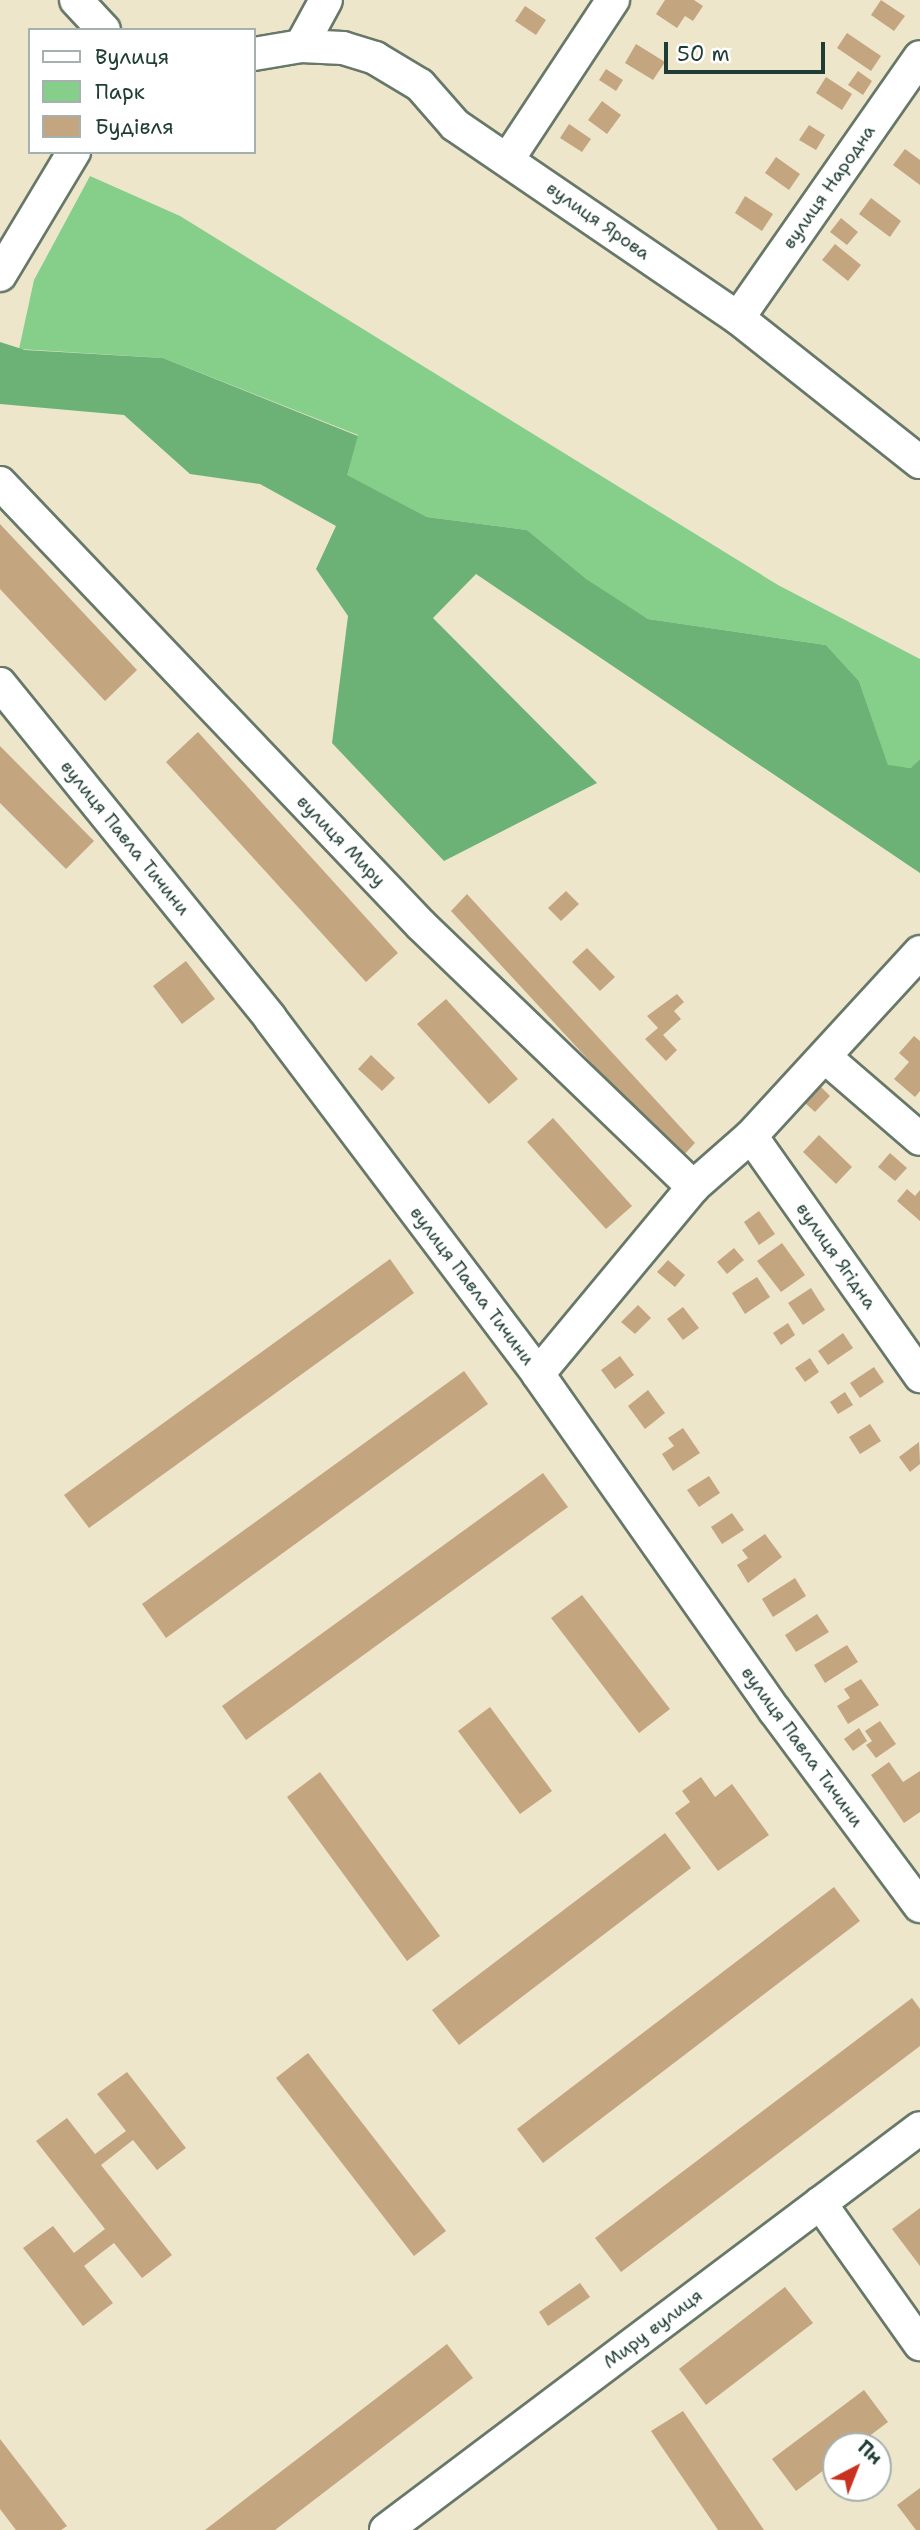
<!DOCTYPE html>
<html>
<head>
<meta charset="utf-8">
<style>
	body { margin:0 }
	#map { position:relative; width:920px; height:2530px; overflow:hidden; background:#eee6cb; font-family:"Shantell Sans",sans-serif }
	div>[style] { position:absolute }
	.green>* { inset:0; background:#85cf8b }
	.forest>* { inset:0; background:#6cb277 }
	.building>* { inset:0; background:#c3a57f }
	.roads { filter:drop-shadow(2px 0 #677869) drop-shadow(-2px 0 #677869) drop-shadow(0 2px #677869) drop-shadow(0 -2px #677869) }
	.minor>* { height:32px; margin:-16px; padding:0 16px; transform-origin:16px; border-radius:16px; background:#fff }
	span { translate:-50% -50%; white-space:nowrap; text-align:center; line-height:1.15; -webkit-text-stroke:5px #fff; paint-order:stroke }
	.street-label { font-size:18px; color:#1f3d34 }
	.legend { position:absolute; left:28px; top:28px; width:228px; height:126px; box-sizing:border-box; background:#fff; border:2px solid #a5b1ae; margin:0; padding:9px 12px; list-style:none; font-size:21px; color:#1f3d34 }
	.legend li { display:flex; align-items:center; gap:14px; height:35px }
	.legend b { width:35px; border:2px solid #a5b1ae }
	.north { position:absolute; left:822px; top:2432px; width:70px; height:70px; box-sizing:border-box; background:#fff; border:2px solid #a5b1ae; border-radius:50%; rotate:42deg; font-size:19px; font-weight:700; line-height:28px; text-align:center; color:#1f3d34 }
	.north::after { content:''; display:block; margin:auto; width:24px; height:32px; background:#c8321e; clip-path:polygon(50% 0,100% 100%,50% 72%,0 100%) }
	.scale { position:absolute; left:664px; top:42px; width:161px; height:32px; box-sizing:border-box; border:4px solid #1f3d34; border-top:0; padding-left:9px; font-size:21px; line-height:24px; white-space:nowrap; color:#1f3d34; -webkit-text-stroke:5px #fff; paint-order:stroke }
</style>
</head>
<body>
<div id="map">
	<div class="green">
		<div style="clip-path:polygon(90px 176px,180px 216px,778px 585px,920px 659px,920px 759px,912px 768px,888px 766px,859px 681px,826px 645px,648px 619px,590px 583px,527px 530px,427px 517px,346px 475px,358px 435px,163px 358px,19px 349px,34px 280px)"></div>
	</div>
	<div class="forest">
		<div style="clip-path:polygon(0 342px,25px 350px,163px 358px,358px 436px,347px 475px,427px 517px,527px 530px,586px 579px,648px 619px,826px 645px,859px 681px,888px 765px,911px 768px,920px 759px,920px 873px,476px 574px,433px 618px,597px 783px,444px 861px,332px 743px,348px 616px,316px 569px,336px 526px,260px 484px,190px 474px,124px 415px,0 404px)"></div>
	</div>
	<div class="building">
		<div style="clip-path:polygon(665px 0,694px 0,703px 6px,693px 21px,685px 16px,677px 28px,656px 14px)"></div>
		<div style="clip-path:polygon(881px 0,905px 16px,894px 31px,871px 15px)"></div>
		<div style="clip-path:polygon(525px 6px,546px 20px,536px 35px,515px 21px)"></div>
		<div style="clip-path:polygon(847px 33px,881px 56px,871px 71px,837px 48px)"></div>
		<div style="clip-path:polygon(636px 44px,665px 62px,653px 80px,625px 63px)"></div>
		<div style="clip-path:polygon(606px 69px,623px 80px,616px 91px,599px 80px)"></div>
		<div style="clip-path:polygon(858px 71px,872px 81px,863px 95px,848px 85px)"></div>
		<div style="clip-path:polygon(826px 77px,852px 94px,842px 110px,816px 93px)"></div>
		<div style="clip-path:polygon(602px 101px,621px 115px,607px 134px,588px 120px)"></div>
		<div style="clip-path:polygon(569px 124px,591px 139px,582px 152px,560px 138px)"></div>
		<div style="clip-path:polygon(809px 125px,825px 135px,816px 150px,799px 140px)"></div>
		<div style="clip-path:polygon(905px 149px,920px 160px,920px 185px,893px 165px)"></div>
		<div style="clip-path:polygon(776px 157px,800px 174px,789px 190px,765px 173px)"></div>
		<div style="clip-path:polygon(745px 196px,773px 214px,762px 231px,735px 213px)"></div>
		<div style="clip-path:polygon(871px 198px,901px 221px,890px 237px,859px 214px)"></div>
		<div style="clip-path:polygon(841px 218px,858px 232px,847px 245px,830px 232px)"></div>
		<div style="clip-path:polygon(835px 244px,861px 265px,848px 281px,822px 260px)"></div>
		<div style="clip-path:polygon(0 524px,137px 670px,105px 701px,0 589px)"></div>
		<div style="clip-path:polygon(198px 732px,398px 953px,366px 982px,166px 762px)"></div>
		<div style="clip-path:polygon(0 746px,94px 841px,66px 869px,0 803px)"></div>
		<div style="clip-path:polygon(566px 891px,579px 904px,561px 921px,548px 908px)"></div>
		<div style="clip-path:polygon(467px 894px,695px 1143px,680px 1159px,451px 911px)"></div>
		<div style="clip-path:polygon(587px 948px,615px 977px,600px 991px,572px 962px)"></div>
		<div style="clip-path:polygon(186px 961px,215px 999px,182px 1024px,153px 986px)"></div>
		<div style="clip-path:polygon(677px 994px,684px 1002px,674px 1011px,681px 1019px,663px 1035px,677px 1050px,666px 1061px,645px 1039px,658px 1028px,647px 1016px)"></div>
		<div style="clip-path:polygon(446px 999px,518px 1079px,489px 1104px,417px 1024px)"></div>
		<div style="clip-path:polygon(914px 1036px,920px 1041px,920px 1091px,915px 1097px,894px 1079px,909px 1062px,899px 1053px)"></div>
		<div style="clip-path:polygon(371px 1055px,395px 1078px,382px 1091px,358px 1069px)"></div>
		<div style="clip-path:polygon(821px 1087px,830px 1096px,815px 1112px,805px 1103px)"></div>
		<div style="clip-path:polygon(553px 1118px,632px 1206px,606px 1229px,527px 1142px)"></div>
		<div style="clip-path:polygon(819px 1135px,852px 1167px,836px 1184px,803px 1152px)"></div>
		<div style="clip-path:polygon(890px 1153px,907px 1168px,895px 1181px,878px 1167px)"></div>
		<div style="clip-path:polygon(907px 1189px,915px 1196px,920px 1190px,920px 1221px,897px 1201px)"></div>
		<div style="clip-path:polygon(759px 1211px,775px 1234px,759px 1245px,744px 1222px)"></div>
		<div style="clip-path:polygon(782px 1243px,805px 1275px,781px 1292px,757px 1261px)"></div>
		<div style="clip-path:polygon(734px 1248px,744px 1260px,727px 1274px,717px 1262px)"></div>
		<div style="clip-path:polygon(390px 1259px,414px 1293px,89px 1528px,64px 1495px)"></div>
		<div style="clip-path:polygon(668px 1260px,685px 1275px,675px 1287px,657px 1272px)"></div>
		<div style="clip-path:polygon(757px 1277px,770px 1297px,745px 1314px,732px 1293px)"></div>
		<div style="clip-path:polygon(811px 1288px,825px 1310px,803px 1325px,788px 1303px)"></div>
		<div style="clip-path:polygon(638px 1305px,651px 1318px,635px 1334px,621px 1322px)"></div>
		<div style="clip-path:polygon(683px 1307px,699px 1328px,683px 1340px,667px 1319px)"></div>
		<div style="clip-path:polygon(788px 1323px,795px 1335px,781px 1345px,773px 1333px)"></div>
		<div style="clip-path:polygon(843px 1333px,853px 1348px,828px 1365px,818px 1351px)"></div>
		<div style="clip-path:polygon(620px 1356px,634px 1375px,615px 1389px,601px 1370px)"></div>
		<div style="clip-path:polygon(810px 1358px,819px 1372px,805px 1382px,795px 1368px)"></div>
		<div style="clip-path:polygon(874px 1367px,884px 1382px,860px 1398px,850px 1383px)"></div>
		<div style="clip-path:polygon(464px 1371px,488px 1404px,166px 1638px,142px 1604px)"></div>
		<div style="clip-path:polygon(648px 1390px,665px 1413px,645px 1429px,628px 1406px)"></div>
		<div style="clip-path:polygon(845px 1392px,853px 1405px,838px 1414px,830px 1402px)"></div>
		<div style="clip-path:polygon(870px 1424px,881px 1441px,860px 1454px,849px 1437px)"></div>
		<div style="clip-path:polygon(683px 1428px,700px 1453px,673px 1471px,662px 1454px,674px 1446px,668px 1438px)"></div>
		<div style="clip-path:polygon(919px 1442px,920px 1464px,910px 1472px,899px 1457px)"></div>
		<div style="clip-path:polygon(543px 1473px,568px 1507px,246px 1740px,222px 1706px)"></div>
		<div style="clip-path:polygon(709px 1476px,720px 1493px,699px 1507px,687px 1490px)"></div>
		<div style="clip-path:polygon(732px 1513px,744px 1530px,722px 1544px,711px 1527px)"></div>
		<div style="clip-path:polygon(765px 1534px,782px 1557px,748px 1583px,737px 1565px,748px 1558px,742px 1550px)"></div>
		<div style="clip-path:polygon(795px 1578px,806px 1596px,773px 1617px,762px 1599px)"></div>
		<div style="clip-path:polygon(582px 1595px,670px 1709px,639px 1733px,551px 1618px)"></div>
		<div style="clip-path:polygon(817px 1614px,829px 1632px,796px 1652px,785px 1635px)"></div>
		<div style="clip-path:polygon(847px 1645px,858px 1662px,825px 1683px,814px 1665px)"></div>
		<div style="clip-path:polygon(861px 1679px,879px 1705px,848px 1724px,837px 1706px,850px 1698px,844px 1689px)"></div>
		<div style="clip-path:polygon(490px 1707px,552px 1791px,520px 1814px,458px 1731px)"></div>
		<div style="clip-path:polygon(880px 1721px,896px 1744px,876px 1758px,866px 1745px,872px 1741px,865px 1731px)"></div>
		<div style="clip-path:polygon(859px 1728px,867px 1741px,853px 1751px,844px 1739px)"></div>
		<div style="clip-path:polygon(889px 1762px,903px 1782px,920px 1771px,920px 1812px,904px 1823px,871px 1775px)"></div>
		<div style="clip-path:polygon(320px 1772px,440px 1936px,407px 1961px,287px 1797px)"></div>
		<div style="clip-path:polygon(701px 1777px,715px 1797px,732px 1784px,769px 1835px,718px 1871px,675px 1813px,690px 1802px,682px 1791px)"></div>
		<div style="clip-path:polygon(665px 1833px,691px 1868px,459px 2045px,432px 2010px)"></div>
		<div style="clip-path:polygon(834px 1887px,860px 1921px,543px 2163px,517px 2129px)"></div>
		<div style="clip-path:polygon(912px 1998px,920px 2009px,920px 2046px,621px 2272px,595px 2238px)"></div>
		<div style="clip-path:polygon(308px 2053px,446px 2231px,414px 2256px,276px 2078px)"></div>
		<div style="clip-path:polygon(127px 2072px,186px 2148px,157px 2170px,133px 2140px,101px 2165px,172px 2255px,142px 2278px,114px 2243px,84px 2266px,113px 2303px,83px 2326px,23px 2248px,53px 2226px,74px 2253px,105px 2229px,36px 2141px,67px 2118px,95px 2154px,126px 2131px,97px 2094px)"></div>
		<div style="clip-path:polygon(920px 2208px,920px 2266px,892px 2229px)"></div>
		<div style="clip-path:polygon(580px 2283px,590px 2297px,548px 2326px,539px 2312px)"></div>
		<div style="clip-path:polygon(785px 2287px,813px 2323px,706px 2405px,679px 2369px)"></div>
		<div style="clip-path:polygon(447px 2344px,473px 2378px,275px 2530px,205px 2530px)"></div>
		<div style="clip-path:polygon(864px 2390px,888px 2422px,856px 2446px,836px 2446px,836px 2461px,796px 2491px,772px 2459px)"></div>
		<div style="clip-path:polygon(683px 2411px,764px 2530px,718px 2530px,651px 2431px)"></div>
		<div style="clip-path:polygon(0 2439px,67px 2526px,61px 2530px,16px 2530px,0 2509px)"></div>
		<div style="clip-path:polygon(920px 2488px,920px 2530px,916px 2530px,897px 2505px)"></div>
	</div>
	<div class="roads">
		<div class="minor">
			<div style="left:76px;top:0;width:41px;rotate:47deg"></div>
			<div style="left:301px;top:46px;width:52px;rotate:-61.5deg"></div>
			<div style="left:254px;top:54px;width:48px;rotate:-9.7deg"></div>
			<div style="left:301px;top:46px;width:42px;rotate:2.7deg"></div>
			<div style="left:343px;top:48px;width:34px;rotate:17deg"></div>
			<div style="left:375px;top:58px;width:52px;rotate:31deg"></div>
			<div style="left:420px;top:85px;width:53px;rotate:48.8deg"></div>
			<div style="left:455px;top:125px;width:343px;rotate:34.3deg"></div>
			<div style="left:738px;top:318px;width:232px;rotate:38.4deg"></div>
			<div style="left:508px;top:159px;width:191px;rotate:-56.6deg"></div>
			<div style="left:0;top:275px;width:144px;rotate:-59deg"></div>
			<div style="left:738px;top:318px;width:318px;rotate:-55.1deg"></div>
			<div style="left:0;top:483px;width:610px;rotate:46.39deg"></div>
			<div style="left:421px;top:925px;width:378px;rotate:43.9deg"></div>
			<div style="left:0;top:684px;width:429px;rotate:51deg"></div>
			<div style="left:270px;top:1018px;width:446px;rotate:53deg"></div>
			<div style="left:538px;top:1374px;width:412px;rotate:54.9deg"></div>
			<div style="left:775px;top:1711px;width:243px;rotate:53.4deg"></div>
			<div style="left:825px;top:1057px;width:125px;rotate:40.8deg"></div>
			<div style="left:751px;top:1136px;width:294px;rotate:54.8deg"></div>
			<div style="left:538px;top:1374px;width:243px;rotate:-50.3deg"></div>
			<div style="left:693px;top:1187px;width:77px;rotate:-41.3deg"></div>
			<div style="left:751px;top:1136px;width:250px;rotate:-47.4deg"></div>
			<div style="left:820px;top:2203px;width:173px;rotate:54.7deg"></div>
			<div style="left:386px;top:2530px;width:668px;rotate:-36.97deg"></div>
		</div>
	</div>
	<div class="street-label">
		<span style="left:829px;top:187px;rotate:-55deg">вулиця Народна</span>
		<span style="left:598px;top:221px;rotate:35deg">вулиця Ярова</span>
		<span style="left:125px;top:838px;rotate:51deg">вулиця Павла Тичини</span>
		<span style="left:341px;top:841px;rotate:46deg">вулиця Миру</span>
		<span style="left:836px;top:1256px;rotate:55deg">вулиця Ягідна</span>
		<span style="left:472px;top:1286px;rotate:53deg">вулиця Павла Тичини</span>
		<span style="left:802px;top:1747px;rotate:54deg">вулиця Павла Тичини</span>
		<span style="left:653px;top:2329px;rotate:-37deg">Миру вулиця</span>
	</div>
	<ul class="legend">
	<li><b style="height:9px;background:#fff"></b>Вулиця</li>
	<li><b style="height:19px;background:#85cf8b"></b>Парк</li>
	<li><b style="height:19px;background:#c3a57f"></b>Будівля</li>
	</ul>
	<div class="north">Пн</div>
	<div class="scale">50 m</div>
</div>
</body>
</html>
